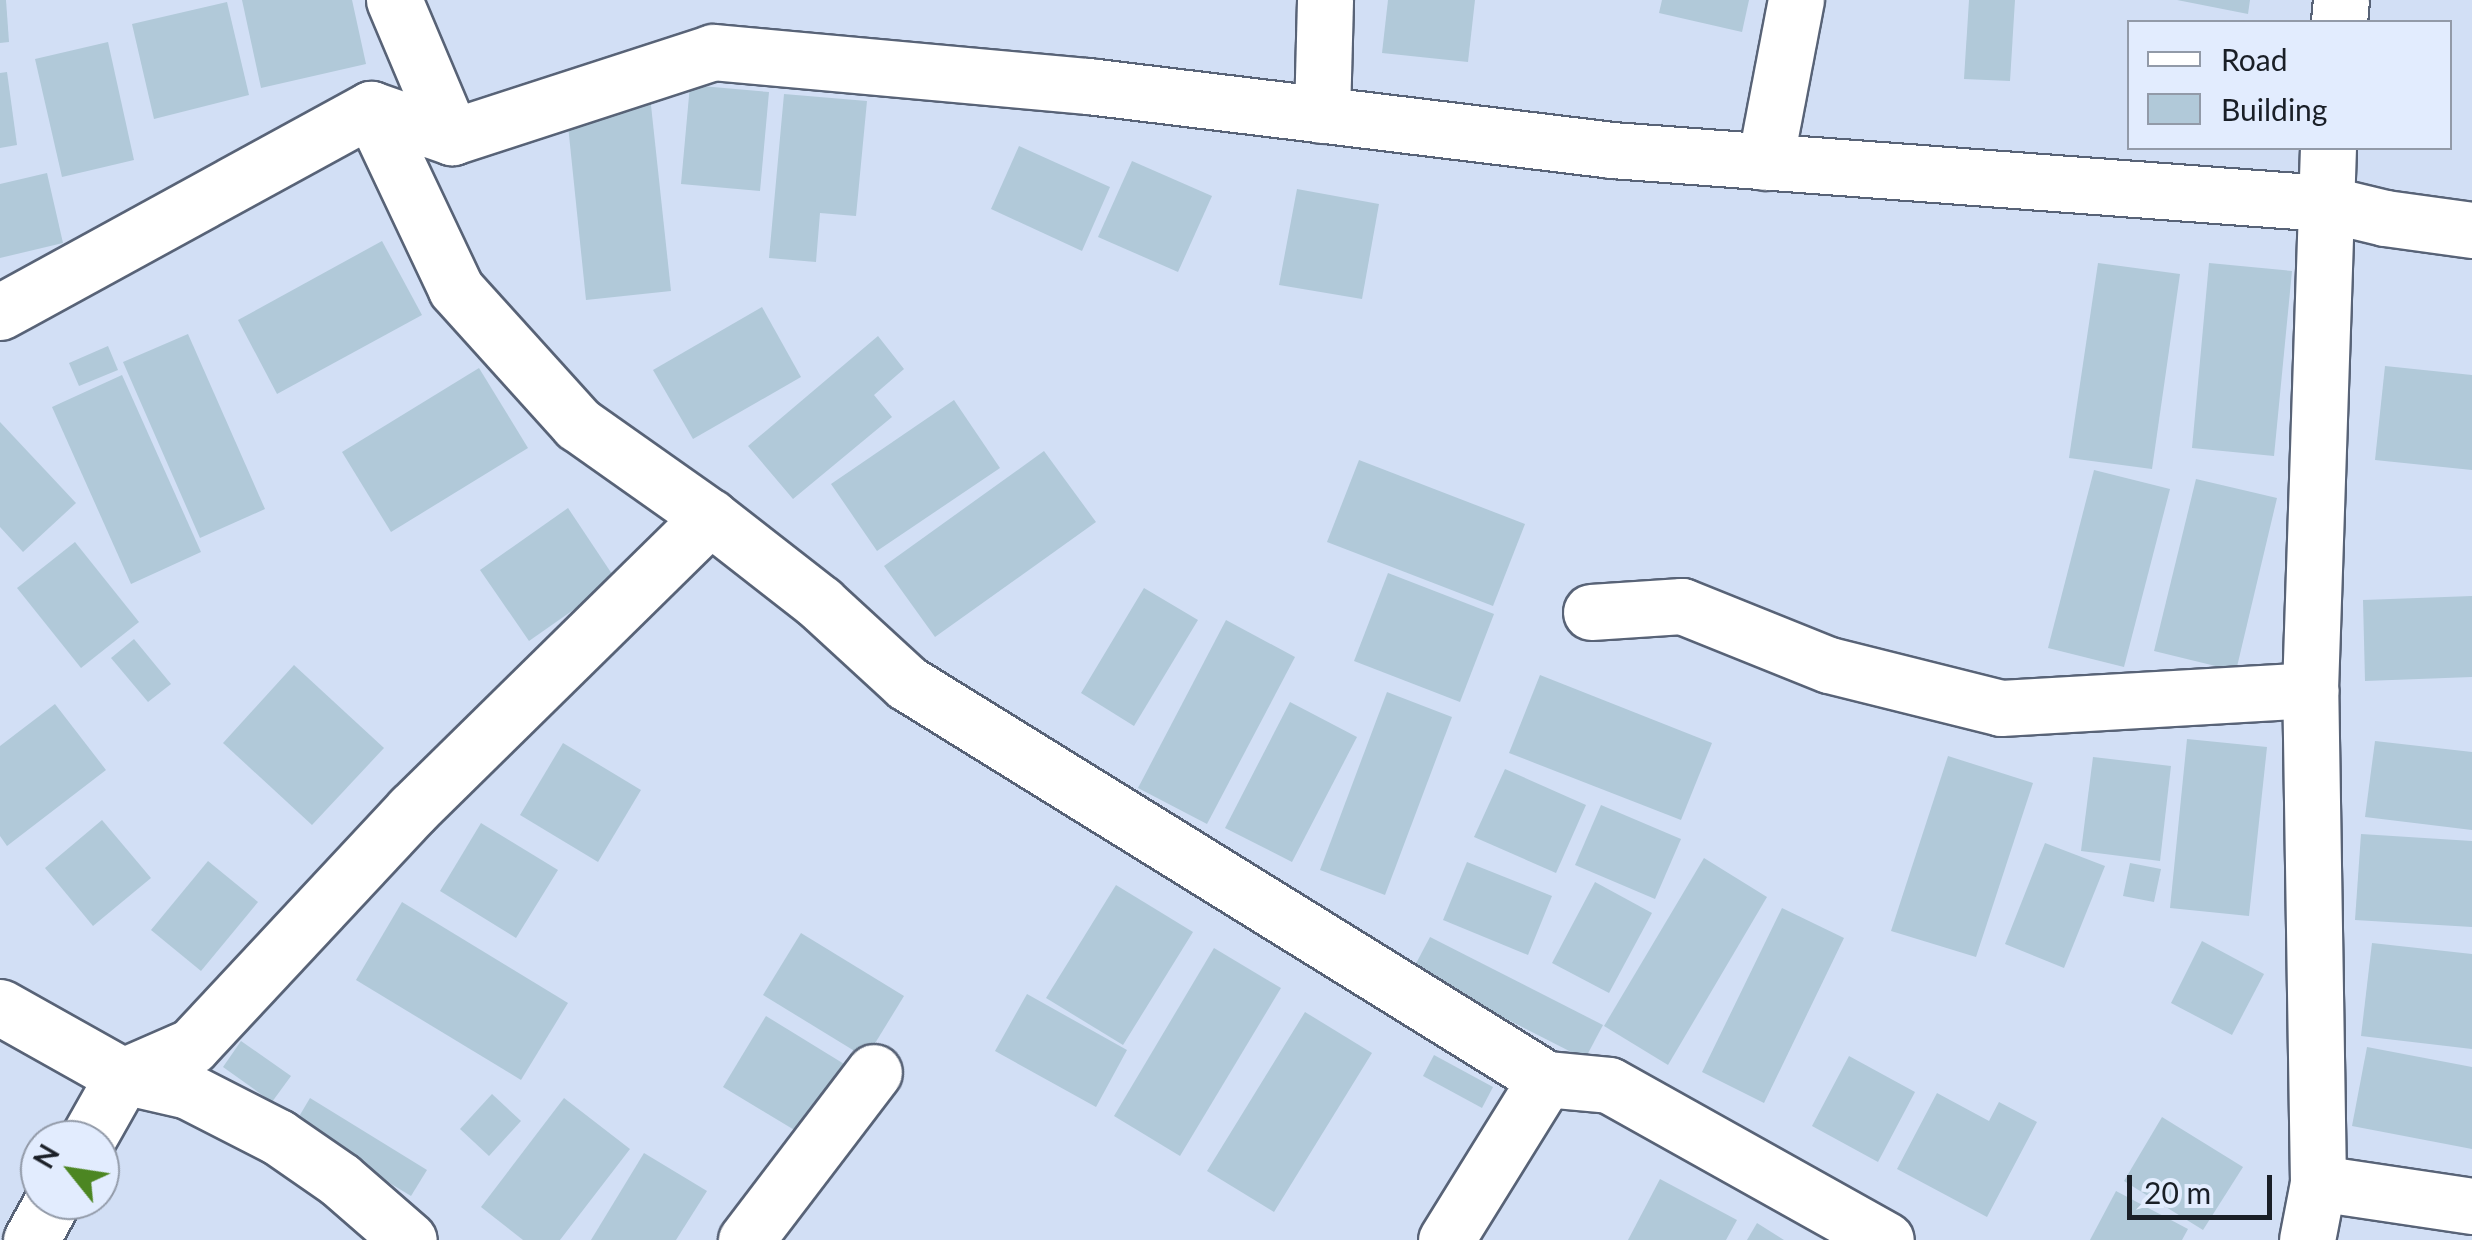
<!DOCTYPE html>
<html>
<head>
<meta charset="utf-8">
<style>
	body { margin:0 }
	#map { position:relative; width:2472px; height:1240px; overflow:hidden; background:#d2dff5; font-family:Lato,sans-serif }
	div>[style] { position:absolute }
	.building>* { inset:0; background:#b1c9d9 }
	.roads { filter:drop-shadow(2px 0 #586377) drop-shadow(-2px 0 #586377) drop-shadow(0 2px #586377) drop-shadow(0 -2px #586377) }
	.minor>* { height:55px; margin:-27.5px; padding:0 27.5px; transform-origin:27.5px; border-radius:27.5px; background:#fff }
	span { translate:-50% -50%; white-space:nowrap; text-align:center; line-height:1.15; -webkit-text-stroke:8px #e2ecfe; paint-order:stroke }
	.legend { position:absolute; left:2127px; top:20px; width:325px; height:130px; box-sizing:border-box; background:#e2ecfe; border:2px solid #929aa8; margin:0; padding:12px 18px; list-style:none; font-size:30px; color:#1a1f27 }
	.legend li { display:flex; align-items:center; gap:20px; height:50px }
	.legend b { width:50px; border:2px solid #929aa8 }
	.north { position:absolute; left:20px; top:1120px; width:100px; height:100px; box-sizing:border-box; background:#e2ecfe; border:2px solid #929aa8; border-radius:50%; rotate:300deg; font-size:28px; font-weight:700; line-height:40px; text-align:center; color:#1a1f27 }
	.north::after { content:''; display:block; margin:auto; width:35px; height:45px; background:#4c8622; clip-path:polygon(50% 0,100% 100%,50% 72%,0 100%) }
	.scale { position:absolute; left:2127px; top:1175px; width:145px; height:45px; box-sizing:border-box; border:5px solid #1a1f27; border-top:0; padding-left:12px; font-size:30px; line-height:35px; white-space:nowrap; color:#1a1f27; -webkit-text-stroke:8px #e2ecfe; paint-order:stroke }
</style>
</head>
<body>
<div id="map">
	<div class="building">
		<div style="clip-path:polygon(0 0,6px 0,9px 42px,0 43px)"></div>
		<div style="clip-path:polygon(242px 0,352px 0,366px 64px,261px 88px)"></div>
		<div style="clip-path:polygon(1388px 0,1475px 0,1468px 62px,1382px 53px)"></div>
		<div style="clip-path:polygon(1662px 0,1749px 0,1742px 32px,1659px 13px)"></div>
		<div style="clip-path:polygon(1969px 0,2015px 0,2010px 81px,1964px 79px)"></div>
		<div style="clip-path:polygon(2177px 0,2250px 0,2248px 14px)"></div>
		<div style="clip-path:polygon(227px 2px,249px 95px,154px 119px,132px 24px)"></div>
		<div style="clip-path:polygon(108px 42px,134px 160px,62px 177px,35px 59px)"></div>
		<div style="clip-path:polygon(7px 72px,17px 145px,0 148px,0 73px)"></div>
		<div style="clip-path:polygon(690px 85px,769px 92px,760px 191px,681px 184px)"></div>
		<div style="clip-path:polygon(784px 94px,867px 101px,856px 216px,820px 213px,816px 262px,769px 258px)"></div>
		<div style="clip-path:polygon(650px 96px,671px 291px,586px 300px,566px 106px)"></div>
		<div style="clip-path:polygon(1019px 146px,1110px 187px,1082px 251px,991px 209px)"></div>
		<div style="clip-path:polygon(1132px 161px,1212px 196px,1178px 272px,1098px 237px)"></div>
		<div style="clip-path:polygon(47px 173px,63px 243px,0 258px,0 184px)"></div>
		<div style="clip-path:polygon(1297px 189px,1379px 204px,1362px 299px,1279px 285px)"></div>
		<div style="clip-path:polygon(382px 241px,422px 315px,277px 394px,238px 320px)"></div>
		<div style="clip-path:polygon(2098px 263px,2180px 274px,2152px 469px,2069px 458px)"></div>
		<div style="clip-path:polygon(2209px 263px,2292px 271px,2274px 456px,2192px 448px)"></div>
		<div style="clip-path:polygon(762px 307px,801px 377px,693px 439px,653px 370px)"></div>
		<div style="clip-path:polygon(188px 334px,265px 509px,200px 538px,123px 362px)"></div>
		<div style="clip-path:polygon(878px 336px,904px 369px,874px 395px,892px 417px,793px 499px,748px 446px)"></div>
		<div style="clip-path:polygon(108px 346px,118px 370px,79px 386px,69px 363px)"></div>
		<div style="clip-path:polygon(2385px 366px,2472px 375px,2472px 470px,2375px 460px)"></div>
		<div style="clip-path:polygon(479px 368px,528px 448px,391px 532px,342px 452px)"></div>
		<div style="clip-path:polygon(122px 375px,201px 552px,131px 584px,52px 407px)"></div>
		<div style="clip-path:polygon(954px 400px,1000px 468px,877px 551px,831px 484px)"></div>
		<div style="clip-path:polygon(0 422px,76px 503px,23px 552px,0 527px)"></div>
		<div style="clip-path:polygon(1044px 451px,1096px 522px,935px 637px,884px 566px)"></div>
		<div style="clip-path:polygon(1359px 460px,1525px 524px,1493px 606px,1327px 542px)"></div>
		<div style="clip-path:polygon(2094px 470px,2170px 489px,2124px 667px,2048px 648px)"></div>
		<div style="clip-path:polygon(2196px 479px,2277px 498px,2236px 671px,2154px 651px)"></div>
		<div style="clip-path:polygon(568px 508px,616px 580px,529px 641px,480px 570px)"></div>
		<div style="clip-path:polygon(75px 542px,139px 622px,81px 668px,17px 588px)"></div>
		<div style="clip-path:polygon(1388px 573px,1494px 614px,1460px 702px,1354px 661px)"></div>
		<div style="clip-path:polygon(1144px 588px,1198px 620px,1134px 726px,1081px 693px)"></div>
		<div style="clip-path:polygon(2472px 596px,2472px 677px,2365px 681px,2363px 600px)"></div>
		<div style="clip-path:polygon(1226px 620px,1295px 657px,1207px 824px,1138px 788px)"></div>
		<div style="clip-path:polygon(134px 639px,171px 684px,148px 702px,111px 658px)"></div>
		<div style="clip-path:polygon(294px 665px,384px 748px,312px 825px,223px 743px)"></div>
		<div style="clip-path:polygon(1540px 675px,1712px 743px,1681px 820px,1509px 753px)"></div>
		<div style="clip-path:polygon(1387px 692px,1452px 717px,1385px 895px,1320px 870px)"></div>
		<div style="clip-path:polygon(1290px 702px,1357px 737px,1292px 862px,1225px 828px)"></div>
		<div style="clip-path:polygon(55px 704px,106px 770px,7px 846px,0 836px,0 746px)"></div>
		<div style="clip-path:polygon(2187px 739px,2267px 747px,2249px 916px,2170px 908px)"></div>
		<div style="clip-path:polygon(2375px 741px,2472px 752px,2472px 830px,2365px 817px)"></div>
		<div style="clip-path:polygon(563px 743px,641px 790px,598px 862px,520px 815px)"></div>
		<div style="clip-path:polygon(1948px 756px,2033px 783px,1976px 957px,1891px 931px)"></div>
		<div style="clip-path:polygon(2093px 757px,2171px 766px,2160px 861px,2081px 851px)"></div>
		<div style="clip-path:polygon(1505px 769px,1586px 805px,1556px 873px,1474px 837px)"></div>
		<div style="clip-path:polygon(1601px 805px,1681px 839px,1655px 899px,1575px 865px)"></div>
		<div style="clip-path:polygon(102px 820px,151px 878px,93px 926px,45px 868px)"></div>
		<div style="clip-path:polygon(481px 823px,558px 870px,516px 938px,440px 891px)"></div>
		<div style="clip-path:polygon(2361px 834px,2472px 841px,2472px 927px,2355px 920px)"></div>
		<div style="clip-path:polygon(2045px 843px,2105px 866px,2064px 968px,2005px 944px)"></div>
		<div style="clip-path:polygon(1704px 858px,1767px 897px,1668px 1065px,1604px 1026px)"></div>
		<div style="clip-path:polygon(208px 861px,258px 902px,201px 971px,151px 930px)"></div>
		<div style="clip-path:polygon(1467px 862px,1552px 896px,1528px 955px,1443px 920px)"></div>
		<div style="clip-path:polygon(2130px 863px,2161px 869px,2154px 902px,2123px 896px)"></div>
		<div style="clip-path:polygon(1595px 882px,1652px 913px,1609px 993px,1552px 963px)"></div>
		<div style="clip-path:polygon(1116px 885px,1193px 932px,1123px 1045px,1046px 998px)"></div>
		<div style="clip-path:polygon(402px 902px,568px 1003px,521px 1080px,356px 980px)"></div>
		<div style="clip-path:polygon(1782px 908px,1844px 938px,1764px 1103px,1702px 1072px)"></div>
		<div style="clip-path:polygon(801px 933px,904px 996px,866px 1058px,763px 995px)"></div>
		<div style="clip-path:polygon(1430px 937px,1603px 1025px,1585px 1059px,1412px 971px)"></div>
		<div style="clip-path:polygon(2202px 941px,2264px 974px,2232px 1035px,2171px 1003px)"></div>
		<div style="clip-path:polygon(2372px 943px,2472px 954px,2472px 1049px,2361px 1036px)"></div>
		<div style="clip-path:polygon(1214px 948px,1281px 988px,1180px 1156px,1114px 1116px)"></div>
		<div style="clip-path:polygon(1027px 994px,1127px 1050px,1096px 1107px,995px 1051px)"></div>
		<div style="clip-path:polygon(1305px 1012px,1372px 1053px,1274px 1212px,1207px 1171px)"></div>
		<div style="clip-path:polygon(766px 1016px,849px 1067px,806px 1137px,723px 1087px)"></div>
		<div style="clip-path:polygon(241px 1041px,291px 1076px,272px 1102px,223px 1067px)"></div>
		<div style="clip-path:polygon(2367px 1047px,2472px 1067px,2472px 1149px,2352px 1126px)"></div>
		<div style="clip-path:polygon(1434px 1055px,1493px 1087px,1482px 1108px,1423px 1076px)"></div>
		<div style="clip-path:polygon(1849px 1056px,1915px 1092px,1878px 1162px,1812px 1126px)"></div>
		<div style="clip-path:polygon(1937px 1093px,1989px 1121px,1999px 1102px,2037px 1122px,1987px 1217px,1897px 1169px)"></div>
		<div style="clip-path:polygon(492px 1094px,521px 1121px,489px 1156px,460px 1129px)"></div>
		<div style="clip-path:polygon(310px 1098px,427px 1170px,411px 1196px,294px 1125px)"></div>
		<div style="clip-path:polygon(564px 1098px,630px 1149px,560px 1240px,523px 1240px,481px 1207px)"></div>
		<div style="clip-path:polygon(2162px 1117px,2243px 1167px,2203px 1230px,2124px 1181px)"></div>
		<div style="clip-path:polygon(644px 1153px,707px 1191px,676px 1240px,591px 1240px)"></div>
		<div style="clip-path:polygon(1660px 1179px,1737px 1220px,1726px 1240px,1628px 1240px)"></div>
		<div style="clip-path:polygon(2116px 1191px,2188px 1229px,2182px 1240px,2090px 1240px)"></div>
		<div style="clip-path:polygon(1757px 1223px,1784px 1240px,1747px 1240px)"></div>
	</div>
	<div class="roads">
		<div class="minor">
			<div style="left:394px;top:0;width:149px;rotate:67.1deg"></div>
			<div style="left:2339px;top:22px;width:22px;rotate:-85deg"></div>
			<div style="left:371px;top:109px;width:199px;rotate:64.7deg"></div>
			<div style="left:456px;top:289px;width:182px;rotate:47.9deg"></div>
			<div style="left:578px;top:424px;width:161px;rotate:35.2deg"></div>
			<div style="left:710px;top:517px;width:140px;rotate:38deg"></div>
			<div style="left:820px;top:603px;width:118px;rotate:42.6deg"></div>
			<div style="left:907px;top:683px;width:752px;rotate:31.79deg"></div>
			<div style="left:1546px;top:1079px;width:63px;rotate:5.4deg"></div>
			<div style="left:1609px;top:1085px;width:317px;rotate:29.2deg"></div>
			<div style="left:1322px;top:115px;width:115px;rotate:-88.5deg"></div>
			<div style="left:1765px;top:162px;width:165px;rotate:-79.2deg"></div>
			<div style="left:0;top:312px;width:423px;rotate:-28.7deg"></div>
			<div style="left:371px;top:109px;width:86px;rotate:19.1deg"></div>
			<div style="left:452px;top:137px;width:274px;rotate:-18deg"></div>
			<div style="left:713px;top:52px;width:377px;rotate:5.2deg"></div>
			<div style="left:1088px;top:86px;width:528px;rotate:6.96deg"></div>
			<div style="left:1612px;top:150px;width:713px;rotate:4.26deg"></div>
			<div style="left:2323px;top:203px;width:64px;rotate:13.6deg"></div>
			<div style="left:2385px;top:218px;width:88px;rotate:7.9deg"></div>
			<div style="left:1591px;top:612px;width:91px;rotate:-3.8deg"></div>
			<div style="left:1682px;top:606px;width:158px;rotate:21.9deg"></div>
			<div style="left:1829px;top:665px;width:177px;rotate:14deg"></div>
			<div style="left:2001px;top:708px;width:310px;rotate:-3.3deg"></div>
			<div style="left:0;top:1007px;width:141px;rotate:29.3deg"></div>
			<div style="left:123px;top:1076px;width:67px;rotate:13deg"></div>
			<div style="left:188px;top:1091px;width:101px;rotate:27.1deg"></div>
			<div style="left:278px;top:1137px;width:75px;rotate:34.7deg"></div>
			<div style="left:340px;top:1180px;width:91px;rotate:41deg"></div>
			<div style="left:87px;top:1140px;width:73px;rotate:-60.6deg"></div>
			<div style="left:123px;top:1076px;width:75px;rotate:-23.5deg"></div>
			<div style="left:192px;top:1046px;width:323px;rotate:-47deg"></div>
			<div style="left:412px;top:810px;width:418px;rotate:-44.5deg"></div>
			<div style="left:2318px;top:1183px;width:156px;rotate:8.5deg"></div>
			<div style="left:31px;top:1240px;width:46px;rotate:-61.2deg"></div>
			<div style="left:746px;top:1240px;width:211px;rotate:-52.7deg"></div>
			<div style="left:1446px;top:1240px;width:190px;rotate:-58.2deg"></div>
			<div style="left:2307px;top:1240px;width:58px;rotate:-79.1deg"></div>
			<div style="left:2318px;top:1183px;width:493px;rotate:-90.9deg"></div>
			<div style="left:2310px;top:690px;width:542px;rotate:-88.1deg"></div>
		</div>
	</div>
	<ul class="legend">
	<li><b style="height:12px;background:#fff"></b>Road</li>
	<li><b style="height:28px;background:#b1c9d9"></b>Building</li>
	</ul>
	<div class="north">N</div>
	<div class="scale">20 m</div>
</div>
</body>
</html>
